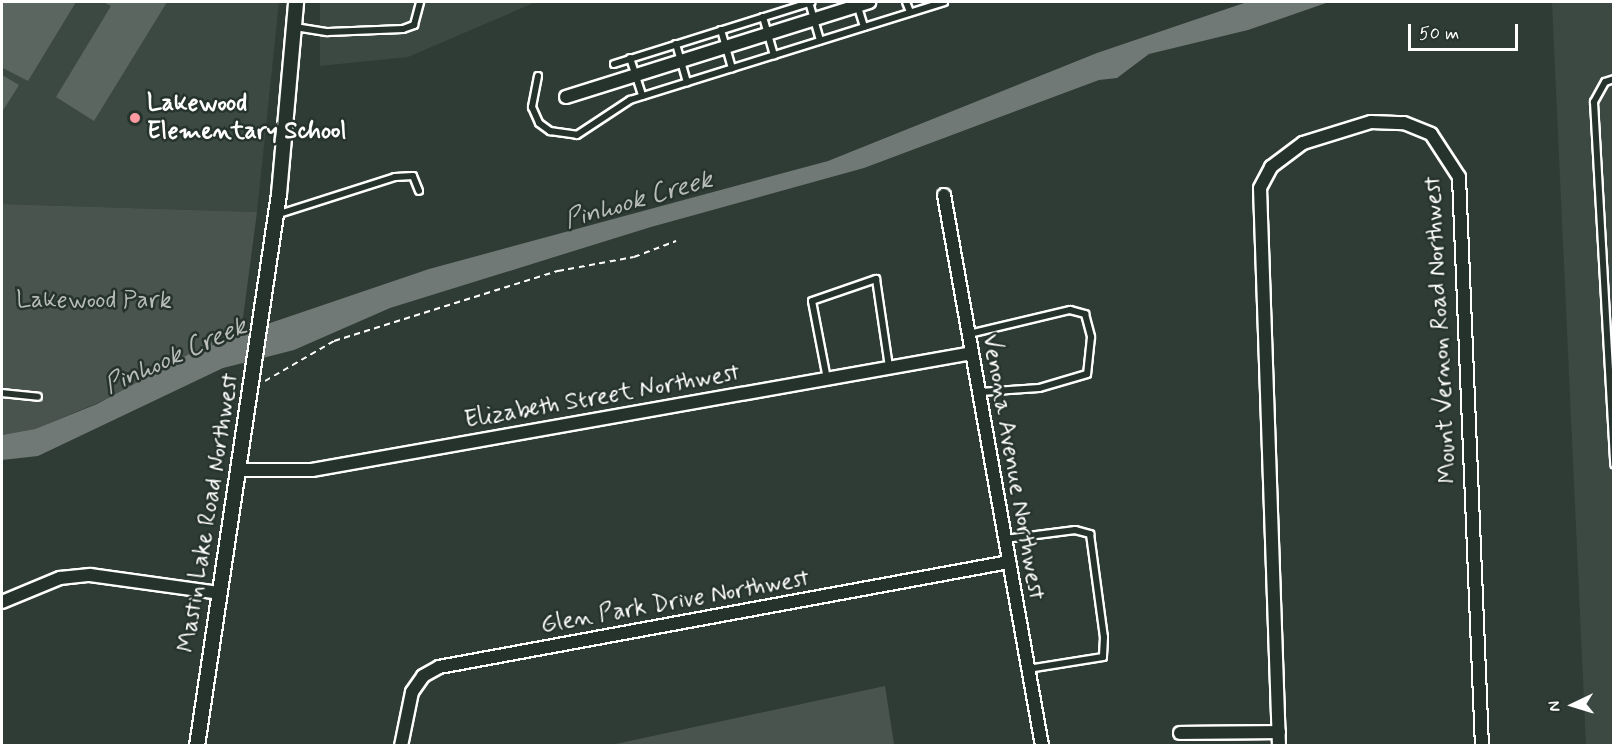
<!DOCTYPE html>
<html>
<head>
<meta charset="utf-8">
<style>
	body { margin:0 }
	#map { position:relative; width:1615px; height:747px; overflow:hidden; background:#2f3b35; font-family:Mynerve,sans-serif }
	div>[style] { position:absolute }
	.built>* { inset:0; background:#3c4842 }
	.green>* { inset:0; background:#4a544f }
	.water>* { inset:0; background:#707975 }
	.building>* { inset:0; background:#5b6661 }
	.path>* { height:2px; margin-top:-1px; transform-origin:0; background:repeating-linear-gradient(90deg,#fff 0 6px,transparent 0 10.5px) }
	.roads { filter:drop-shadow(2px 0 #fff) drop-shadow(-2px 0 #fff) drop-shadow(0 2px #fff) drop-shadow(0 -2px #fff) }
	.service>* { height:6px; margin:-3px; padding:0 3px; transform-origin:3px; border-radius:3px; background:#26332d }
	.minor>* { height:12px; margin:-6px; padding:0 6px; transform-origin:6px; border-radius:6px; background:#26332d }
	.tertiary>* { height:14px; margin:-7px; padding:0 7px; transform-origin:7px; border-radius:7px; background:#26332d }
	.dots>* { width:16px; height:16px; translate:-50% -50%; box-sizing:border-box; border:3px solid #26332d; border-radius:50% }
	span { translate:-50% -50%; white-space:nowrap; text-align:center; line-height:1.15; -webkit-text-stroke:5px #26332d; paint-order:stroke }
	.poi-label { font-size:24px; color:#fff; font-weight:700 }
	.left { translate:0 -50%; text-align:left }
	.park-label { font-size:24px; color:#b7bbb9 }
	.street-label { font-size:24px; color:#fff }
	.water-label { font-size:26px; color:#b8bcba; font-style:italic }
	.frame { position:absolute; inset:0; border:3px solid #fff; pointer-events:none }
	.north { position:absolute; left:1543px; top:675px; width:60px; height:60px; -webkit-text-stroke:4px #26332d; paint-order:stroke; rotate:266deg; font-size:16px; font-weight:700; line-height:24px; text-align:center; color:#fff }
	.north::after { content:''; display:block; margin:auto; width:21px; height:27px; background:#fff; clip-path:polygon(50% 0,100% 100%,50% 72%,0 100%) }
	.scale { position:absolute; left:1408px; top:24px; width:110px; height:27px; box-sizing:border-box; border:3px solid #fff; border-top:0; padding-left:8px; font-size:18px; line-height:21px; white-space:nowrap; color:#fff; -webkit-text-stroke:4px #26332d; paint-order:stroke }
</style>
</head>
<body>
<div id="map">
	<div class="built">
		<div style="clip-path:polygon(2px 2px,279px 2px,257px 212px,2px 204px)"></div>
		<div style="clip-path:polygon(320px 2px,536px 2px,408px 57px,320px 66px)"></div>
		<div style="clip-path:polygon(1613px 2px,1613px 745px,1586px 745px,1552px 3px)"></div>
	</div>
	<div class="green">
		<div style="clip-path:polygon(2px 204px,257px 212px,241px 333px,212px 343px,100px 402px,35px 429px,2px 435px)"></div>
		<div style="clip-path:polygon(885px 686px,894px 744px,909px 745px,611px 745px)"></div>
	</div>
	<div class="water">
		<div style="clip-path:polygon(1247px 2px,1329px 2px,1248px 30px,1149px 54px,1117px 78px,1099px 80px,864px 168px,651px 227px,390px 308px,294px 350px,223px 368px,38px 456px,2px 460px,2px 435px,35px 429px,97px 404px,208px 344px,429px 269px,828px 161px,1097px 53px)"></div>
	</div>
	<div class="building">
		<div style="clip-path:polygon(2px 2px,76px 2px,28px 81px,3px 68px,2px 71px)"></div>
		<div style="clip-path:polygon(103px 2px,167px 2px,94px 121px,56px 97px,111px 6px)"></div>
		<div style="clip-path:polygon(2px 75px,19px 85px,2px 112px)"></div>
	</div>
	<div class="path">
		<div style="left:265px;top:381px;width:80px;rotate:-30.1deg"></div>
		<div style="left:334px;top:341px;width:235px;rotate:-17.4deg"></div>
		<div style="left:558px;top:271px;width:77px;rotate:-10.4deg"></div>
		<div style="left:634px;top:257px;width:45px;rotate:-20.9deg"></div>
	</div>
	<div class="roads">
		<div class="service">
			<div style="left:809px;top:2px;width:40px;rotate:74deg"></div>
			<div style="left:906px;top:2px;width:11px;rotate:68deg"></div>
			<div style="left:857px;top:4px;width:24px;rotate:73deg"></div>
			<div style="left:763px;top:17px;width:40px;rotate:74deg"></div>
			<div style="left:295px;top:27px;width:33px;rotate:9deg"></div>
			<div style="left:328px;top:32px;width:75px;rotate:-2.3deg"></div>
			<div style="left:403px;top:29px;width:12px;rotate:-20deg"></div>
			<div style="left:414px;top:25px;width:24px;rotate:-75deg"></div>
			<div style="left:721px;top:30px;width:40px;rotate:74deg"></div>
			<div style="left:676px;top:44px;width:40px;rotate:74deg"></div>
			<div style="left:630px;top:58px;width:40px;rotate:72deg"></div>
			<div style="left:614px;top:64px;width:207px;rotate:-17.4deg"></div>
			<div style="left:538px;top:76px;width:32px;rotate:101deg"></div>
			<div style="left:532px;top:107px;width:17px;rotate:66deg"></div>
			<div style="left:539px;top:123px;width:14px;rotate:36deg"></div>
			<div style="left:550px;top:131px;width:27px;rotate:8deg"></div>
			<div style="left:577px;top:135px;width:64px;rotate:-33.4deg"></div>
			<div style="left:630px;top:100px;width:329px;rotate:-17.3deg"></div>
			<div style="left:1614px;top:79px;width:9px;rotate:162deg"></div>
			<div style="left:1605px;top:82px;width:23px;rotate:119deg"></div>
			<div style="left:1594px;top:102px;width:363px;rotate:86.8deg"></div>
			<div style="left:276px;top:215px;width:125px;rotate:-17.7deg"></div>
			<div style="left:395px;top:177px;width:18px;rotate:-3deg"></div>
			<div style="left:413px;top:176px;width:16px;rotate:68deg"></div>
			<div style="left:969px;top:334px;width:104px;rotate:-13.4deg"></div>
			<div style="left:1070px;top:310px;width:16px;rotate:15deg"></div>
			<div style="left:1085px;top:314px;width:24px;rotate:75deg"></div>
			<div style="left:1091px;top:337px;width:37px;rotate:96deg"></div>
			<div style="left:1087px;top:374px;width:50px;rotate:163.7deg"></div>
			<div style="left:1039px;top:388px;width:59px;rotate:176.1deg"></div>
			<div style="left:827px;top:379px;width:79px;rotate:-100.9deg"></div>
			<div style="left:812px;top:301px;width:68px;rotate:-19deg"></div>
			<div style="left:876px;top:279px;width:89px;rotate:81.6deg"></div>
			<div style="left:2px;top:393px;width:36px;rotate:6deg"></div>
			<div style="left:1005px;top:539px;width:71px;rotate:-7.3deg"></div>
			<div style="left:1075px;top:530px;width:16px;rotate:15deg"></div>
			<div style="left:1090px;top:534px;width:104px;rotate:82.3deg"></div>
			<div style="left:1104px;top:637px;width:20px;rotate:93deg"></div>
			<div style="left:1103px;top:657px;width:76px;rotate:170.9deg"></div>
		</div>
		<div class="minor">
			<div style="left:566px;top:97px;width:318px;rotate:-17.4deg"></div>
			<div style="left:944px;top:195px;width:560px;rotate:79.91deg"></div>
			<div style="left:238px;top:470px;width:74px"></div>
			<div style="left:312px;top:470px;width:670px;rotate:-10.05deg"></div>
			<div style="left:2px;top:602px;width:63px;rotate:-22.5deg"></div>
			<div style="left:60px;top:578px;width:30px;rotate:-6deg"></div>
			<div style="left:90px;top:575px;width:130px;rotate:7.9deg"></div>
			<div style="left:1180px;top:733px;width:99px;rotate:-0.6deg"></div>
			<div style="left:401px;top:746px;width:55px;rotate:-78.5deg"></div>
			<div style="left:412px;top:692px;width:19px;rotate:-55deg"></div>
			<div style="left:423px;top:676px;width:18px;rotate:-29deg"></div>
			<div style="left:439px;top:667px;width:580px;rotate:-10.44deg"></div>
			<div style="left:1279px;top:746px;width:558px;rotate:-91.95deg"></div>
			<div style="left:1260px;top:188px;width:24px;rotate:-62deg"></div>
			<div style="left:1271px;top:167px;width:40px;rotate:-37deg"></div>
			<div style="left:1303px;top:143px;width:71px;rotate:-17.2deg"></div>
			<div style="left:1371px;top:122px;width:33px;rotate:2deg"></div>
			<div style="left:1404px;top:123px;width:29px;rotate:22deg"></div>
			<div style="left:1431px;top:134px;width:51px;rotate:56.9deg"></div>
			<div style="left:1459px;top:177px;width:569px;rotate:87.69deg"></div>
		</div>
		<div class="tertiary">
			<div style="left:197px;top:746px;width:558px;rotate:-81.55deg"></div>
			<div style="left:279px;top:194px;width:193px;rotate:-84.9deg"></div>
		</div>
	</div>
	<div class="dots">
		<div style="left:135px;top:118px;background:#ff9aa2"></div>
	</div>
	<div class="poi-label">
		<span class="left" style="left:147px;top:118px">Lakewood<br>Elementary School</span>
	</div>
	<div class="park-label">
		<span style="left:94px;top:301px">Lakewood Park</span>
	</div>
	<div class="street-label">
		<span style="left:1441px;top:330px;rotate:-93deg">Mount Vernon Road Northwest</span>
		<span style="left:602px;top:397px;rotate:-10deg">Elizabeth Street Northwest</span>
		<span style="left:1013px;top:467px;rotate:80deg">Venona Avenue Northwest</span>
		<span style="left:209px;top:513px;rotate:-81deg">Mastin Lake Road Northwest</span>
		<span style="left:675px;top:602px;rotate:-10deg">Glen Park Drive Northwest</span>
	</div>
	<div class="water-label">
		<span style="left:639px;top:201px;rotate:-16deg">Pinhook Creek</span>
		<span style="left:176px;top:357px;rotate:-24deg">Pinhook Creek</span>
	</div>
	<div class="frame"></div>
	<div class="north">N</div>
	<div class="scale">50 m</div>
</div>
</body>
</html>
